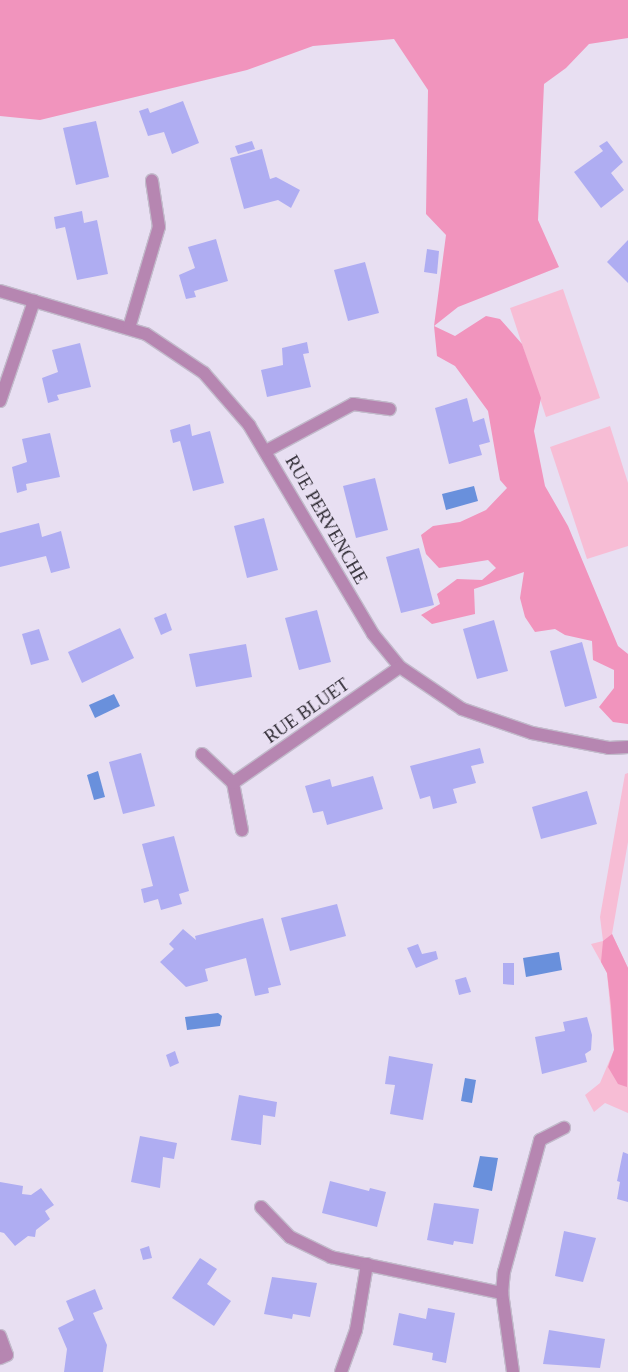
<!DOCTYPE html>
<html>
<head>
<meta charset="utf-8">
<style>
	body { margin:0 }
	#map { position:relative; width:628px; height:1372px; overflow:hidden; background:#e8dff2; font-family:"Times New Roman",serif }
	div>[style] { position:absolute }
	.green>* { inset:0; background:#f7bdd5 }
	.forest>* { inset:0; background:#f194bd }
	.water>* { inset:0; background:#6990dc }
	.building>* { inset:0; background:#afadf2 }
	.roads { filter:drop-shadow(1px 0 #c2bacb) drop-shadow(-1px 0 #c2bacb) drop-shadow(0 1px #c2bacb) drop-shadow(0 -1px #c2bacb) }
	.minor>* { height:12px; margin:-6px; padding:0 6px; transform-origin:6px; border-radius:6px; background:#b686b1 }
	span { translate:-50% -50%; white-space:nowrap; text-align:center; line-height:1.15; -webkit-text-stroke:5px #e8dff2; paint-order:stroke }
	.street-label { font-size:18px; color:#2c2830 }
</style>
</head>
<body>
<div id="map">
	<div class="green">
		<div style="clip-path:polygon(563px 289px,600px 398px,546px 417px,510px 308px)"></div>
		<div style="clip-path:polygon(610px 426px,628px 483px,628px 546px,587px 559px,550px 447px)"></div>
		<div style="clip-path:polygon(628px 773px,628px 842px,612px 934px,628px 968px,628px 1113px,605px 1103px,594px 1112px,585px 1095px,600px 1083px,614px 1050px,607px 973px,591px 944px,603px 941px,600px 917px,625px 774px)"></div>
	</div>
	<div class="forest">
		<div style="clip-path:polygon(0 0,628px 0,628px 38px,589px 44px,566px 68px,544px 84px,538px 220px,559px 267px,458px 307px,434px 326px,455px 336px,486px 316px,500px 319px,522px 344px,541px 398px,534px 431px,545px 486px,568px 526px,618px 646px,628px 654px,628px 724px,613px 722px,599px 707px,614px 688px,614px 670px,593px 660px,592px 641px,565px 635px,555px 629px,535px 632px,525px 617px,520px 598px,524px 572px,474px 589px,475px 614px,432px 624px,421px 615px,440px 604px,437px 594px,457px 579px,482px 580px,496px 568px,488px 560px,439px 568px,426px 554px,421px 535px,433px 526px,460px 522px,486px 510px,507px 488px,500px 480px,488px 411px,455px 366px,437px 356px,434px 326px,446px 235px,426px 214px,428px 90px,394px 39px,313px 46px,247px 70px,40px 120px,0 116px)"></div>
		<div style="clip-path:polygon(612px 934px,628px 968px,627px 1087px,618px 1084px,608px 1067px,614px 1050px,611px 1006px,607px 973px,601px 962px,603px 941px)"></div>
	</div>
	<div class="water">
		<div style="clip-path:polygon(474px 486px,478px 501px,446px 510px,442px 494px)"></div>
		<div style="clip-path:polygon(114px 694px,120px 706px,95px 718px,89px 705px)"></div>
		<div style="clip-path:polygon(98px 771px,105px 797px,94px 800px,87px 775px)"></div>
		<div style="clip-path:polygon(559px 952px,562px 970px,526px 977px,523px 958px)"></div>
		<div style="clip-path:polygon(218px 1013px,222px 1016px,220px 1026px,187px 1030px,185px 1017px)"></div>
		<div style="clip-path:polygon(465px 1078px,476px 1080px,472px 1103px,461px 1101px)"></div>
		<div style="clip-path:polygon(480px 1156px,498px 1158px,492px 1191px,473px 1187px)"></div>
	</div>
	<div class="building">
		<div style="clip-path:polygon(183px 101px,199px 143px,172px 154px,164px 132px,148px 136px,139px 111px,148px 108px,150px 113px)"></div>
		<div style="clip-path:polygon(96px 121px,109px 177px,76px 185px,63px 128px)"></div>
		<div style="clip-path:polygon(252px 141px,255px 149px,238px 154px,235px 146px)"></div>
		<div style="clip-path:polygon(607px 141px,623px 162px,611px 173px,624px 190px,601px 208px,574px 172px,603px 151px,599px 146px)"></div>
		<div style="clip-path:polygon(262px 149px,270px 179px,276px 177px,300px 190px,291px 208px,278px 200px,244px 209px,230px 158px)"></div>
		<div style="clip-path:polygon(82px 211px,84px 223px,97px 220px,108px 274px,77px 280px,65px 227px,56px 229px,54px 217px)"></div>
		<div style="clip-path:polygon(216px 239px,228px 281px,194px 291px,196px 297px,186px 299px,179px 275px,195px 268px,188px 247px)"></div>
		<div style="clip-path:polygon(628px 240px,628px 283px,607px 262px)"></div>
		<div style="clip-path:polygon(427px 249px,439px 251px,437px 274px,424px 272px)"></div>
		<div style="clip-path:polygon(365px 262px,379px 313px,348px 321px,334px 270px)"></div>
		<div style="clip-path:polygon(307px 342px,309px 353px,303px 354px,311px 387px,267px 397px,261px 370px,283px 365px,282px 348px)"></div>
		<div style="clip-path:polygon(80px 343px,91px 387px,57px 395px,59px 400px,48px 403px,42px 378px,58px 372px,52px 350px)"></div>
		<div style="clip-path:polygon(467px 398px,473px 422px,484px 418px,490px 442px,479px 445px,482px 455px,449px 464px,435px 408px)"></div>
		<div style="clip-path:polygon(190px 424px,192px 436px,210px 431px,224px 483px,193px 491px,180px 441px,173px 443px,170px 430px)"></div>
		<div style="clip-path:polygon(50px 433px,60px 477px,26px 484px,27px 490px,17px 493px,12px 467px,27px 462px,22px 439px)"></div>
		<div style="clip-path:polygon(375px 478px,388px 530px,356px 538px,343px 486px)"></div>
		<div style="clip-path:polygon(264px 518px,278px 570px,247px 578px,234px 526px)"></div>
		<div style="clip-path:polygon(39px 523px,42px 537px,61px 531px,70px 568px,51px 573px,46px 556px,0 567px,0 533px)"></div>
		<div style="clip-path:polygon(419px 548px,434px 605px,401px 613px,386px 557px)"></div>
		<div style="clip-path:polygon(317px 610px,331px 662px,299px 670px,285px 618px)"></div>
		<div style="clip-path:polygon(166px 613px,172px 630px,161px 635px,154px 618px)"></div>
		<div style="clip-path:polygon(494px 620px,508px 671px,477px 679px,463px 629px)"></div>
		<div style="clip-path:polygon(120px 628px,134px 658px,82px 683px,68px 652px)"></div>
		<div style="clip-path:polygon(39px 629px,49px 660px,31px 665px,22px 634px)"></div>
		<div style="clip-path:polygon(582px 642px,597px 698px,565px 707px,550px 651px)"></div>
		<div style="clip-path:polygon(246px 644px,252px 677px,196px 687px,189px 654px)"></div>
		<div style="clip-path:polygon(480px 748px,484px 763px,471px 766px,476px 783px,453px 789px,457px 803px,433px 809px,430px 796px,420px 799px,410px 766px)"></div>
		<div style="clip-path:polygon(141px 753px,155px 806px,123px 814px,109px 762px)"></div>
		<div style="clip-path:polygon(373px 776px,383px 809px,327px 825px,323px 811px,313px 813px,305px 786px,330px 779px,332px 787px)"></div>
		<div style="clip-path:polygon(587px 791px,597px 824px,541px 839px,532px 807px)"></div>
		<div style="clip-path:polygon(174px 836px,189px 891px,179px 894px,182px 904px,161px 910px,158px 899px,144px 903px,141px 889px,153px 886px,142px 844px)"></div>
		<div style="clip-path:polygon(337px 904px,346px 936px,290px 951px,281px 918px)"></div>
		<div style="clip-path:polygon(263px 918px,281px 985px,268px 988px,269px 993px,255px 996px,246px 958px,205px 969px,208px 981px,186px 987px,160px 962px,174px 949px,169px 944px,183px 929px,196px 940px,195px 936px)"></div>
		<div style="clip-path:polygon(418px 944px,422px 954px,436px 951px,438px 959px,416px 968px,407px 948px)"></div>
		<div style="clip-path:polygon(503px 963px,514px 963px,514px 985px,503px 984px)"></div>
		<div style="clip-path:polygon(466px 977px,471px 992px,459px 995px,455px 980px)"></div>
		<div style="clip-path:polygon(587px 1017px,592px 1035px,591px 1050px,585px 1054px,587px 1062px,542px 1074px,535px 1037px,565px 1031px,563px 1022px)"></div>
		<div style="clip-path:polygon(175px 1051px,179px 1063px,170px 1067px,166px 1055px)"></div>
		<div style="clip-path:polygon(389px 1056px,433px 1064px,423px 1120px,390px 1114px,395px 1085px,385px 1084px)"></div>
		<div style="clip-path:polygon(239px 1095px,277px 1102px,275px 1117px,263px 1115px,261px 1145px,231px 1140px)"></div>
		<div style="clip-path:polygon(140px 1136px,177px 1143px,174px 1159px,163px 1157px,160px 1188px,131px 1182px)"></div>
		<div style="clip-path:polygon(623px 1152px,628px 1154px,628px 1202px,617px 1199px,620px 1182px,617px 1181px)"></div>
		<div style="clip-path:polygon(330px 1181px,369px 1191px,370px 1188px,386px 1192px,377px 1227px,322px 1213px)"></div>
		<div style="clip-path:polygon(0 1182px,23px 1186px,22px 1194px,31px 1195px,41px 1188px,54px 1205px,45px 1211px,50px 1219px,36px 1230px,35px 1237px,28px 1236px,15px 1246px,4px 1233px,0 1232px)"></div>
		<div style="clip-path:polygon(434px 1203px,479px 1209px,473px 1244px,454px 1241px,453px 1245px,427px 1240px)"></div>
		<div style="clip-path:polygon(564px 1231px,596px 1238px,583px 1282px,555px 1276px)"></div>
		<div style="clip-path:polygon(149px 1246px,152px 1258px,143px 1260px,140px 1249px)"></div>
		<div style="clip-path:polygon(200px 1258px,217px 1269px,207px 1284px,231px 1301px,214px 1326px,172px 1298px)"></div>
		<div style="clip-path:polygon(272px 1277px,317px 1283px,310px 1317px,293px 1314px,292px 1319px,264px 1314px)"></div>
		<div style="clip-path:polygon(95px 1289px,103px 1309px,93px 1313px,107px 1345px,103px 1372px,64px 1372px,67px 1349px,58px 1328px,74px 1320px,66px 1301px)"></div>
		<div style="clip-path:polygon(428px 1308px,455px 1313px,446px 1363px,432px 1360px,433px 1353px,393px 1345px,399px 1313px,426px 1319px)"></div>
		<div style="clip-path:polygon(549px 1330px,605px 1339px,600px 1368px,543px 1364px)"></div>
	</div>
	<div class="roads">
		<div class="minor">
			<div style="left:0;top:291px;width:152px;rotate:16.4deg"></div>
			<div style="left:146px;top:334px;width:70px;rotate:33.9deg"></div>
			<div style="left:204px;top:373px;width:69px;rotate:49.1deg"></div>
			<div style="left:249px;top:425px;width:243px;rotate:59.3deg"></div>
			<div style="left:373px;top:634px;width:43px;rotate:50.7deg"></div>
			<div style="left:400px;top:667px;width:75px;rotate:34.1deg"></div>
			<div style="left:462px;top:709px;width:74px;rotate:18.9deg"></div>
			<div style="left:532px;top:733px;width:78px;rotate:11deg"></div>
			<div style="left:609px;top:748px;width:19px;rotate:-3deg"></div>
			<div style="left:129px;top:328px;width:105px;rotate:-73.5deg"></div>
			<div style="left:159px;top:227px;width:47px;rotate:-98.7deg"></div>
			<div style="left:0;top:401px;width:106px;rotate:-71.2deg"></div>
			<div style="left:266px;top:451px;width:99px;rotate:-28.4deg"></div>
			<div style="left:353px;top:404px;width:37px;rotate:8deg"></div>
			<div style="left:202px;top:754px;width:42px;rotate:43.1deg"></div>
			<div style="left:233px;top:783px;width:48px;rotate:79.2deg"></div>
			<div style="left:233px;top:783px;width:203px;rotate:-34.8deg"></div>
			<div style="left:261px;top:1207px;width:42px;rotate:46deg"></div>
			<div style="left:290px;top:1237px;width:46px;rotate:26deg"></div>
			<div style="left:331px;top:1257px;width:175px;rotate:11.9deg"></div>
			<div style="left:0;top:1336px;width:20px;rotate:70deg"></div>
			<div style="left:7px;top:1355px;width:8px;rotate:157deg"></div>
			<div style="left:341px;top:1372px;width:45px;rotate:-70.3deg"></div>
			<div style="left:356px;top:1330px;width:67px;rotate:-80.5deg"></div>
			<div style="left:513px;top:1372px;width:80px;rotate:-97.9deg"></div>
			<div style="left:502px;top:1293px;width:21px;rotate:-85deg"></div>
			<div style="left:504px;top:1272px;width:137px;rotate:-74.7deg"></div>
			<div style="left:540px;top:1140px;width:27px;rotate:-27deg"></div>
		</div>
	</div>
	<div class="street-label">
		<span style="left:326px;top:520px;rotate:60deg">RUE PERVENCHE</span>
		<span style="left:307px;top:711px;rotate:-35deg">RUE BLUET</span>
	</div>
</div>
</body>
</html>
